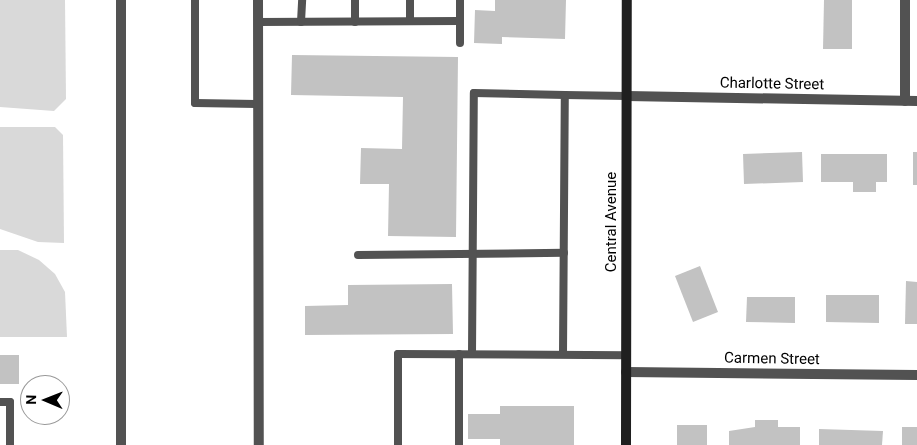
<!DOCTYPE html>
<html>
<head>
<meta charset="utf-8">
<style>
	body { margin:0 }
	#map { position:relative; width:917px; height:445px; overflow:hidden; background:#fff; font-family:Roboto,sans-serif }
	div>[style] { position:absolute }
	.green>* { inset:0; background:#d9d9d9 }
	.building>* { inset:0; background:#c2c2c2 }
	.lane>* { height:8px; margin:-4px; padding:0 4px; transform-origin:4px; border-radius:4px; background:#525252 }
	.street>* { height:10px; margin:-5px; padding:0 5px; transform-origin:5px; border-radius:5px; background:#525252 }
	.secondary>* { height:10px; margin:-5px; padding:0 5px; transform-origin:5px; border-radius:5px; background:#1f1f1f }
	span { translate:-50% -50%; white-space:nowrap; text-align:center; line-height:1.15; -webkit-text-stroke:4px #fff; paint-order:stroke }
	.street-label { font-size:15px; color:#000 }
	.north { position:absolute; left:20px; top:375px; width:50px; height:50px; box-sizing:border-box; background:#fff; border:1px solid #999; border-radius:50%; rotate:271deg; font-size:14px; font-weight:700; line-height:20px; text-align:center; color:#000 }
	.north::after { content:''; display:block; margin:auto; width:18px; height:22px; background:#000; clip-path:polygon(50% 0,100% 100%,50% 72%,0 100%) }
</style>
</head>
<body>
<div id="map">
	<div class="green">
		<div style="clip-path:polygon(0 0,65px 0,66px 99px,54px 111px,0 107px)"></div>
		<div style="clip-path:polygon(0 127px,55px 127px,63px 135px,64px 243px,38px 242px,0 229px)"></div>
		<div style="clip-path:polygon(0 250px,18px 250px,39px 260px,55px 274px,65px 292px,67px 337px,0 337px)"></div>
	</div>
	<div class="building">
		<div style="clip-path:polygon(495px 0,566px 0,565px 39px,502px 37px,502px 44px,474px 43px,475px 10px,495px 11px)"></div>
		<div style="clip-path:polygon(824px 0,852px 0,852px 49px,823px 49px)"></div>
		<div style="clip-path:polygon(292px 55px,458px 57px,456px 237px,388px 236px,389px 184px,360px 184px,361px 148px,402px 149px,403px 97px,291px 95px)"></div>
		<div style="clip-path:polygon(802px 152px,803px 182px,744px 184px,743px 154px)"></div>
		<div style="clip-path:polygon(913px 152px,917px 152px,917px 185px,913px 185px)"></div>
		<div style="clip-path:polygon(821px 154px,887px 154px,887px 182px,876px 182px,876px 192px,853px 192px,853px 182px,821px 182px)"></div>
		<div style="clip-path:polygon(700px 266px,718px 312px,693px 322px,675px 276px)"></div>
		<div style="clip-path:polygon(906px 281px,917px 282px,917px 324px,905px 324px)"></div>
		<div style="clip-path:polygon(452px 284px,453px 334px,305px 335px,305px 306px,348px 305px,348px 285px)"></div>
		<div style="clip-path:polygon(826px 295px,879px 295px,879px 323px,826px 322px)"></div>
		<div style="clip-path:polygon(747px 297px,795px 297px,795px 323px,746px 322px)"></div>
		<div style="clip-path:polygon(0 355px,19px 355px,19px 384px,0 384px)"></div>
		<div style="clip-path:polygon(500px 406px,574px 406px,574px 445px,500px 445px,500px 439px,468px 439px,468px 414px,500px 414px)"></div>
		<div style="clip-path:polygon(755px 420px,778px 420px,778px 427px,800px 427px,800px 445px,729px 445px,729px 431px,755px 427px)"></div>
		<div style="clip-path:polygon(677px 425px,707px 425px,707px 445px,677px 445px)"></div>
		<div style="clip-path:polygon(902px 427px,917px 427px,917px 445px,902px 445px)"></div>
		<div style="clip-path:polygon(819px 429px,883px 431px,882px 445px,819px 445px)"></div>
	</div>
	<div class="lane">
		<div style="left:195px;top:0;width:103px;rotate:90deg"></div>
		<div style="left:195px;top:103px;width:63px;rotate:0.9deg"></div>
		<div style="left:410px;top:21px;width:21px;rotate:-90deg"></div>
		<div style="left:258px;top:22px;width:202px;rotate:-0.3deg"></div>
		<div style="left:301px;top:22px;width:22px;rotate:-87deg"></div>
		<div style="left:355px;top:22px;width:22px;rotate:-90deg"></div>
		<div style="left:460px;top:43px;width:43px;rotate:-90deg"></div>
		<div style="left:358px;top:255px;width:206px;rotate:-0.6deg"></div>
		<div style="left:472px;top:354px;width:261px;rotate:-89.6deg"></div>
		<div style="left:474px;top:93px;width:91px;rotate:1.3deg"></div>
		<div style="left:563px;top:354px;width:259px;rotate:-89.6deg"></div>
		<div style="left:565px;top:95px;width:62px;rotate:0.9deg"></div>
		<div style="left:0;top:402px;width:10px"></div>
		<div style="left:10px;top:402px;width:43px;rotate:90deg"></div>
		<div style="left:398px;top:445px;width:91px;rotate:-90deg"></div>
		<div style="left:398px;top:354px;width:229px;rotate:0.3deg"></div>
		<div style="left:459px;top:445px;width:91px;rotate:-90deg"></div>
	</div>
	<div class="street">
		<div style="left:121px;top:0;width:445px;rotate:90deg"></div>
		<div style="left:258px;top:0;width:445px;rotate:89.9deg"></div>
		<div style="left:627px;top:96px;width:290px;rotate:1deg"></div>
		<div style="left:905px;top:101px;width:101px;rotate:-90deg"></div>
		<div style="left:626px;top:372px;width:291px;rotate:0.6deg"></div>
	</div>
	<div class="secondary">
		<div style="left:626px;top:445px;width:445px;rotate:-89.9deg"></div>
	</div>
	<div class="street-label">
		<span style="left:772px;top:84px;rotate:1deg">Charlotte Street</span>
		<span style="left:612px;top:222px;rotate:-90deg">Central Avenue</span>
		<span style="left:772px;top:359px;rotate:1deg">Carmen Street</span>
	</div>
	<div class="north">N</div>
</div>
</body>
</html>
